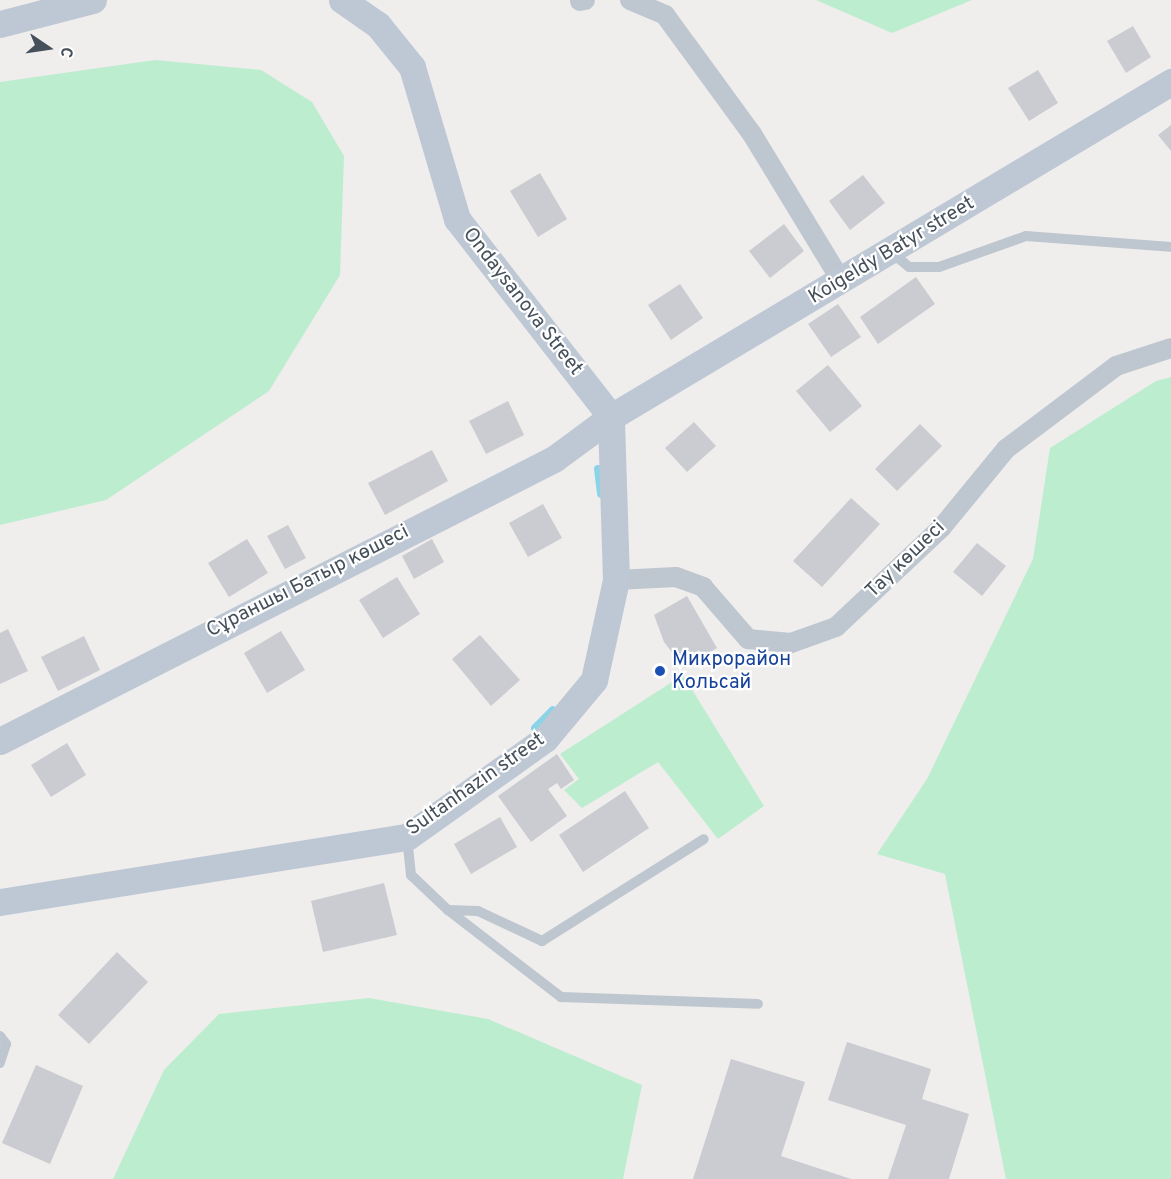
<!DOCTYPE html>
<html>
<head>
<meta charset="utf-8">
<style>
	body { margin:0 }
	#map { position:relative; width:1171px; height:1179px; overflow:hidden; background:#f0eded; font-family:Overpass,sans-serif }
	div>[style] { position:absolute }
	.green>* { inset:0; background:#bcedcf }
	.stream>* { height:8px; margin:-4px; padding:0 4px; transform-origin:4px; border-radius:4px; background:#8bd4e8 }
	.building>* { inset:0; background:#caccd2 }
	.lane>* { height:10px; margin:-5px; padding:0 5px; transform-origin:5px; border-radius:5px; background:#bec7cf }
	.street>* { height:20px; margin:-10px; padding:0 10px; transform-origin:10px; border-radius:10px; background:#bec7cf }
	.secondary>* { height:27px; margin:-13.5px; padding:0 13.5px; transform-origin:13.5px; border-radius:13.5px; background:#bec8d4 }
	.dots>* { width:16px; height:16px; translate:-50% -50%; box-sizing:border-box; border:3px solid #fff; border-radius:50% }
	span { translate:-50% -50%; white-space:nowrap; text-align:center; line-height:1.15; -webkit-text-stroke:4.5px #fff; paint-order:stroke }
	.street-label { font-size:20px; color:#46505a }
	.transit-label { font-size:20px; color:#164399 }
	.left { translate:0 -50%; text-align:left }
	.north { position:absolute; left:18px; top:18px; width:60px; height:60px; -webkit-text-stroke:4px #fff; paint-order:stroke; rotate:103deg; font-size:16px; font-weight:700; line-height:24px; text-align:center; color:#46505a }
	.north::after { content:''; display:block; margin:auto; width:21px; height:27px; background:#46505a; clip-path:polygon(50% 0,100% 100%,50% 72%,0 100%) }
</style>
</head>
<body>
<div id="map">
	<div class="green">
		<div style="clip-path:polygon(816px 0,972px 0,892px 33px)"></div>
		<div style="clip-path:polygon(155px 60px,261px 70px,312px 102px,344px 156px,340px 275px,269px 391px,106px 500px,0 525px,0 82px)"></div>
		<div style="clip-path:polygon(1171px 377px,1171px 1179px,1006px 1179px,945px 874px,877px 854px,927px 779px,1033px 559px,1050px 448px,1156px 381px)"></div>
		<div style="clip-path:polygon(683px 675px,764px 806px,718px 839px,658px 762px,582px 808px,564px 790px,579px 779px,560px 754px)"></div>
		<div style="clip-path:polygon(369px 998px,488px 1019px,642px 1085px,623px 1179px,113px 1179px,164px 1070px,219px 1014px)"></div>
	</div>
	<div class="stream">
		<div style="left:598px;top:469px;width:25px;rotate:83deg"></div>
		<div style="left:535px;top:728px;width:25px;rotate:-45deg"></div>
	</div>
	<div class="building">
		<div style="clip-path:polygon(1133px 26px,1151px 57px,1126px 73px,1107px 41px)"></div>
		<div style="clip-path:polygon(1038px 70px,1058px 103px,1029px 121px,1008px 88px)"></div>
		<div style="clip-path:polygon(1171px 125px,1171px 151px,1158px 135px)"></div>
		<div style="clip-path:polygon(540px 173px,567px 219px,538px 237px,510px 191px)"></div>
		<div style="clip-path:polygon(863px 175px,885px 203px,850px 230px,829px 201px)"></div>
		<div style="clip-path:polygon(784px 224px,804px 251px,770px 278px,749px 251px)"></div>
		<div style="clip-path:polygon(916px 277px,935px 304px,878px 344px,860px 317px)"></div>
		<div style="clip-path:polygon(680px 284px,703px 318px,671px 340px,648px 305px)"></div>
		<div style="clip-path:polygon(838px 304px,861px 337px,831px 357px,808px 324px)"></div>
		<div style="clip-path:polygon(828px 365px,862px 406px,830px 432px,796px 391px)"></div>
		<div style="clip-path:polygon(508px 401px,524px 435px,486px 454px,469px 421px)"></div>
		<div style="clip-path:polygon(694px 422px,716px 446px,687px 472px,665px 448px)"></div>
		<div style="clip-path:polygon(920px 424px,942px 446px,897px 491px,875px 469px)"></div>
		<div style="clip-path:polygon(432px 450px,448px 481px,385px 515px,368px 483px)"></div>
		<div style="clip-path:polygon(851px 498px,880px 524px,822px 587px,793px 561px)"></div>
		<div style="clip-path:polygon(543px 504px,562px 538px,528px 557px,509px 523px)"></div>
		<div style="clip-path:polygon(288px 525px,306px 558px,285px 569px,267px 536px)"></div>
		<div style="clip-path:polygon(247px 539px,268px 573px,229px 597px,208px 563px)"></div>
		<div style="clip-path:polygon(432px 539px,444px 562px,414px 579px,402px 556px)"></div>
		<div style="clip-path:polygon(977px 543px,1006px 566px,982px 596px,953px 572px)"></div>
		<div style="clip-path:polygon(397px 577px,420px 614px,383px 638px,359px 600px)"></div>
		<div style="clip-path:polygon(687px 596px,717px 648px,684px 668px,664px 642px,654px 615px)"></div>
		<div style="clip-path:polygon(8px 629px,28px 671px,0 684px,0 633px)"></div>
		<div style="clip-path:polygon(281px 631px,305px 670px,267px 693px,244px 653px)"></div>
		<div style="clip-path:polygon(480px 635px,520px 680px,491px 706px,452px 659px)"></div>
		<div style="clip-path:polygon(84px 636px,100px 670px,58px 691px,41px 657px)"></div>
		<div style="clip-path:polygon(67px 743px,86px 775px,51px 797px,31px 765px)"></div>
		<div style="clip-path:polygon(557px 754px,574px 780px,561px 789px,557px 783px,548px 789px,567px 816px,531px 842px,498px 796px)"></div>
		<div style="clip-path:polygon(625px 791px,649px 828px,583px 872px,559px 835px)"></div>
		<div style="clip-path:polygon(500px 817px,517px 847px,471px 874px,454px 844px)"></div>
		<div style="clip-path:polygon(384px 883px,397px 935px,323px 952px,311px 901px)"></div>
		<div style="clip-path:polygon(117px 952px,148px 982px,89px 1044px,58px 1015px)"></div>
		<div style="clip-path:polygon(847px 1042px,931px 1069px,922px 1099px,969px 1114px,949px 1179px,888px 1179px,906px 1125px,828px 1100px)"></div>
		<div style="clip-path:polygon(731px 1059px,805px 1082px,781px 1156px,851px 1179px,693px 1179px)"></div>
		<div style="clip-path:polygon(36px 1065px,83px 1086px,50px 1164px,2px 1143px)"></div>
	</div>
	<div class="lane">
		<div style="left:892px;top:253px;width:22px;rotate:39deg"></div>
		<div style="left:909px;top:267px;width:30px"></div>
		<div style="left:939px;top:267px;width:92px;rotate:-19.6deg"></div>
		<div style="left:1026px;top:236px;width:145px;rotate:4.3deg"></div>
		<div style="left:407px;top:837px;width:38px;rotate:84deg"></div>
		<div style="left:411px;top:875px;width:51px;rotate:43.4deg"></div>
		<div style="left:448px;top:910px;width:30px;rotate:2deg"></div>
		<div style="left:478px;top:911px;width:71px;rotate:25.1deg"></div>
		<div style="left:542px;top:941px;width:191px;rotate:-32.2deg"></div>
		<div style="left:448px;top:910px;width:143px;rotate:37.6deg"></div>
		<div style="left:561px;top:997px;width:197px;rotate:2deg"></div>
		<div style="left:0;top:1036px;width:10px;rotate:53deg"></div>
		<div style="left:6px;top:1044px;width:20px;rotate:108deg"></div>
	</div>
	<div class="street">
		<div style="left:630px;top:0;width:38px;rotate:23deg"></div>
		<div style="left:665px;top:15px;width:37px;rotate:54deg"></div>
		<div style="left:687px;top:45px;width:110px;rotate:53.9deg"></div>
		<div style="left:752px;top:134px;width:173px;rotate:58.7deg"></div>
		<div style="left:580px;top:1px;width:5px;rotate:-11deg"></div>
		<div style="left:616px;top:580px;width:60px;rotate:-2.9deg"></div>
		<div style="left:676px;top:577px;width:29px;rotate:20deg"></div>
		<div style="left:703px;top:587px;width:69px;rotate:49.1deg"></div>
		<div style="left:748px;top:639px;width:43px;rotate:5.3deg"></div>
		<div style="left:791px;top:643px;width:48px;rotate:-19.6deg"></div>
		<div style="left:836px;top:627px;width:146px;rotate:-43.3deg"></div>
		<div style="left:942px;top:527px;width:101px;rotate:-50.6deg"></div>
		<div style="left:1006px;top:449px;width:138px;rotate:-37deg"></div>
		<div style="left:1116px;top:366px;width:58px;rotate:-18.1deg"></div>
	</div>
	<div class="secondary">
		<div style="left:342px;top:0;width:44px;rotate:34.8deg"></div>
		<div style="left:378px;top:25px;width:54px;rotate:51deg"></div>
		<div style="left:412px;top:67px;width:159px;rotate:73.5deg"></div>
		<div style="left:457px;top:219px;width:251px;rotate:52.1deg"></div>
		<div style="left:0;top:24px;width:96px;rotate:-14.5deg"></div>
		<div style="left:0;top:741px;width:622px;rotate:-26.98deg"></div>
		<div style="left:554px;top:459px;width:71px;rotate:-36.4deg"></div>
		<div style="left:611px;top:417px;width:653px;rotate:-30.89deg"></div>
		<div style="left:0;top:902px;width:412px;rotate:-9.1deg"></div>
		<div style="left:407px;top:837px;width:169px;rotate:-35.4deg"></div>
		<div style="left:545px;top:739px;width:77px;rotate:-50.3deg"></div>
		<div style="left:594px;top:680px;width:102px;rotate:-77.6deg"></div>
		<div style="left:616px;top:580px;width:163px;rotate:-91.8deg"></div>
	</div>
	<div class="dots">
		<div style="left:660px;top:671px;background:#1a4fb4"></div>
	</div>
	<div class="street-label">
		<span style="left:892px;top:251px;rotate:-31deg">Koigeldy Batyr street</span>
		<span style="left:522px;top:302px;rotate:52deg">Ondaysanova Street</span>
		<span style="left:906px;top:560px;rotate:-44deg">Тау көшесі</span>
		<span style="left:308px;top:582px;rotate:-27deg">Сұраншы Батыр көшесі</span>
		<span style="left:476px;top:785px;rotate:-35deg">Sultanhazin street</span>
	</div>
	<div class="transit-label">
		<span class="left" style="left:672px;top:672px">Микрорайон<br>Кольсай</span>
	</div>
	<div class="north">С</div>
</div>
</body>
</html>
